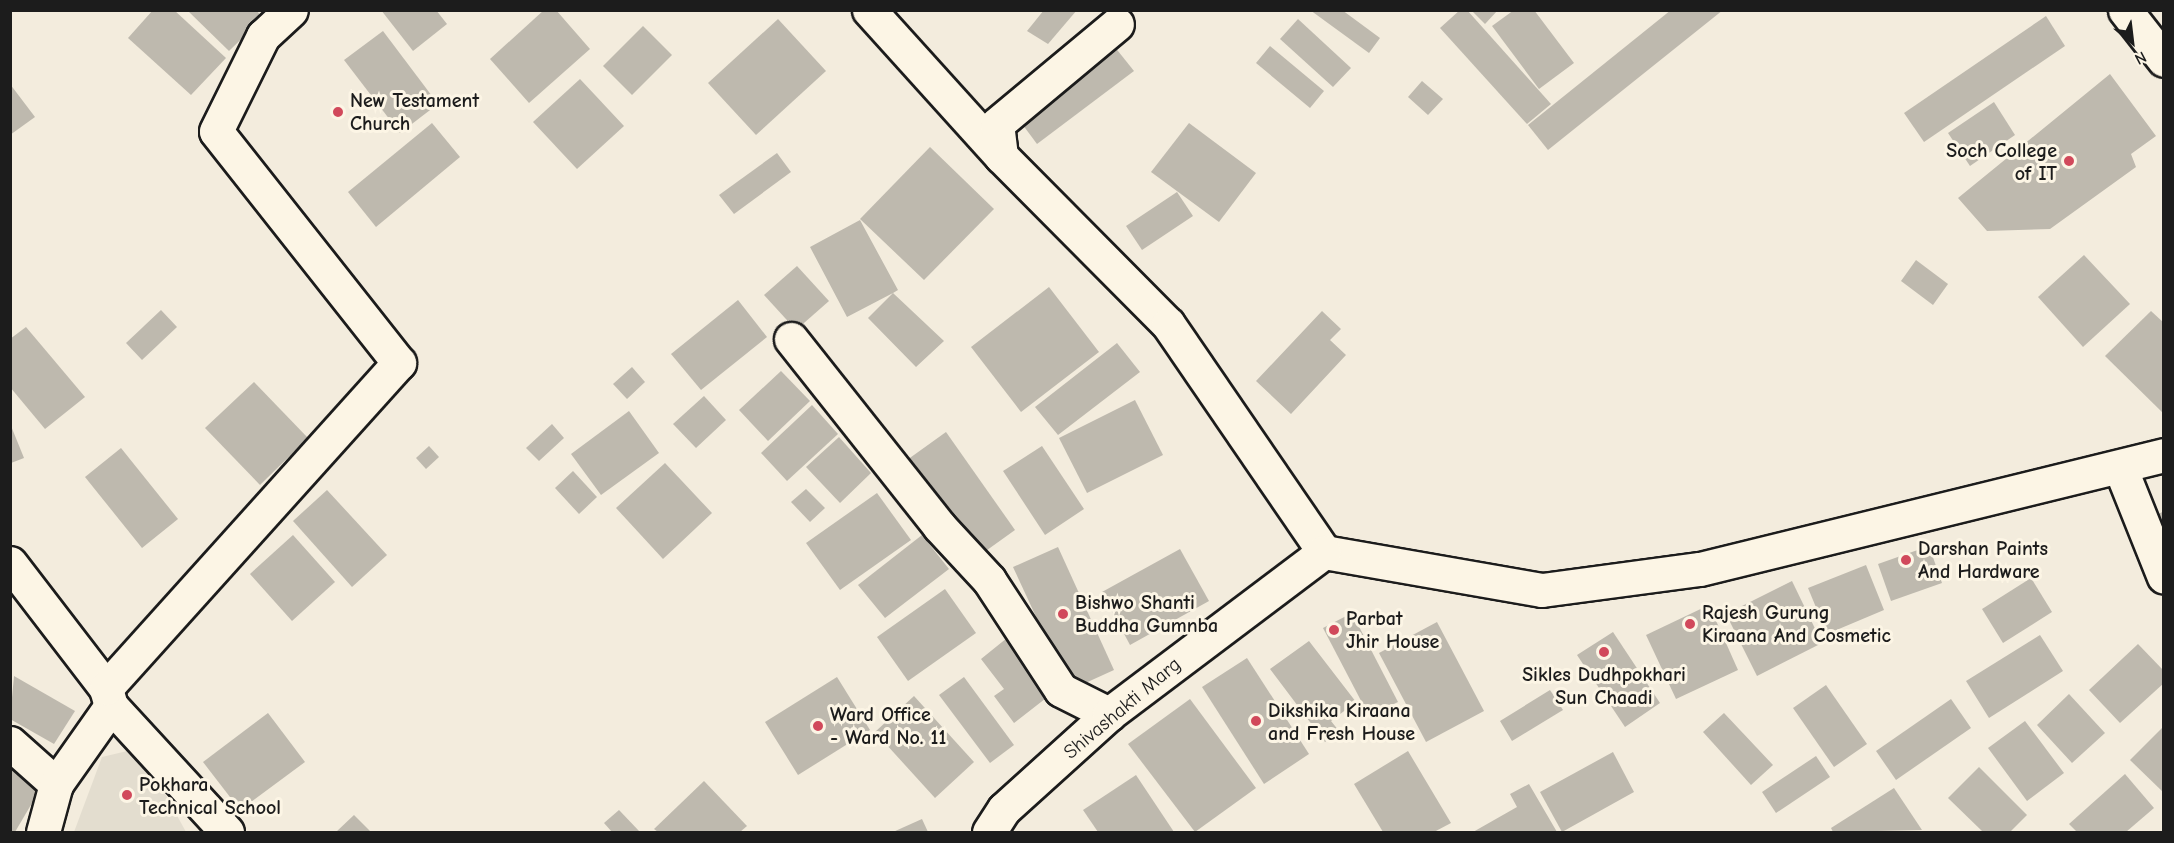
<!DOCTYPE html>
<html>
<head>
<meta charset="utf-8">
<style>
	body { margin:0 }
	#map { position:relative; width:2174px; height:843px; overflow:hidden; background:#f3ecdd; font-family:"Comic Neue",sans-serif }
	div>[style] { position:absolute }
	.built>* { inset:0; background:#e3ddcf }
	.building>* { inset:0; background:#beb9ae }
	.roads { filter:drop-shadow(2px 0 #1c1c1c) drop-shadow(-2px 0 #1c1c1c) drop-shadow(0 2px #1c1c1c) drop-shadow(0 -2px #1c1c1c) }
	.minor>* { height:33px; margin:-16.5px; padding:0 16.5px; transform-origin:16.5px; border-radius:16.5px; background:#fcf5e5 }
	.dots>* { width:16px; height:16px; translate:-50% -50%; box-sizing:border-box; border:3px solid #fcf5e5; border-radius:50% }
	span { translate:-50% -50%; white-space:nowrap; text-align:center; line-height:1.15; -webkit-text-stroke:6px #fcf5e5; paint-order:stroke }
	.poi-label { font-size:20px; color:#1c1c1c; font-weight:700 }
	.left { translate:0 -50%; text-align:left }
	.right { translate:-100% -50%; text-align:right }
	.street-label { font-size:20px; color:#1c1c1c }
	.frame { position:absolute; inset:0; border:12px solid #1c1c1c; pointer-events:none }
	.north { position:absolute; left:2102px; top:12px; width:60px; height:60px; -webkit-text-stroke:4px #fcf5e5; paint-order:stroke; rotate:152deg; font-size:16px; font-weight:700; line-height:24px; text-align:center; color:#1c1c1c }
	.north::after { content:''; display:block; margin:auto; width:21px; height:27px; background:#1c1c1c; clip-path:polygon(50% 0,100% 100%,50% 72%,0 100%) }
</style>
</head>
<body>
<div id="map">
	<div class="built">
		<div style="clip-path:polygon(140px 748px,186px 832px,74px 832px,102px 757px)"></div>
	</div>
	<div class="building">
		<div style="clip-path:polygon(153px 10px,174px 10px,226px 58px,191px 95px,128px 38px)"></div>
		<div style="clip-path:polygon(187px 10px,256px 10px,263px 18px,229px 51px)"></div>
		<div style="clip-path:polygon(381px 10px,436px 10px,447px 24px,413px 51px)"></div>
		<div style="clip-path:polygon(544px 10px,556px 10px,590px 49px,529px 103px,490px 59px)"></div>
		<div style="clip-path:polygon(1044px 10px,1077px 10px,1048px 44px,1027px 31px)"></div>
		<div style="clip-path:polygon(1310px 10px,1342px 10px,1380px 38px,1369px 53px)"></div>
		<div style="clip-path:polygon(1460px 10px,1467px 10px,1551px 104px,1527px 124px,1440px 28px)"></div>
		<div style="clip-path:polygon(1471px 10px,1498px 10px,1485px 24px)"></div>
		<div style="clip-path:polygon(1514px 10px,1534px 10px,1574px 63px,1539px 89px,1492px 26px)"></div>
		<div style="clip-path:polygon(1671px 10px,1723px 10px,1548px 150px,1528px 125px)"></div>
		<div style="clip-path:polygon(2046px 16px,2065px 46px,1924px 142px,1904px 113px)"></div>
		<div style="clip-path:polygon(778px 19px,826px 71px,756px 135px,708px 83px)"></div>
		<div style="clip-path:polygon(1298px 19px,1351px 68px,1333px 87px,1280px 39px)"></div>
		<div style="clip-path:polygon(643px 26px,672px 55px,632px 95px,603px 66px)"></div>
		<div style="clip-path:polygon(383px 31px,438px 104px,400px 133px,344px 60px)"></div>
		<div style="clip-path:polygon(1110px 41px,1134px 71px,1037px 144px,1014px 113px)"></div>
		<div style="clip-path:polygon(1270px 46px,1324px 91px,1310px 108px,1256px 63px)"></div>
		<div style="clip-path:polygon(2110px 74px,2156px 136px,2131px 154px,2136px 167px,2050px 229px,1987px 231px,1958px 198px)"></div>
		<div style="clip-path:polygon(580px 79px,624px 126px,577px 169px,533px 122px)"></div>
		<div style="clip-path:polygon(1422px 81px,1443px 99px,1428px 115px,1408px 97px)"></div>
		<div style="clip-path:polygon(10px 84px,35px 117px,10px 135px)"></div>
		<div style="clip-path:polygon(1994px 102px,2015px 135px,1970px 166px,1948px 133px)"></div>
		<div style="clip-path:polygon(432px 123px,460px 157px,376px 227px,348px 192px)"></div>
		<div style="clip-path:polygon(1189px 123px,1256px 173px,1219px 222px,1151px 172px)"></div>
		<div style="clip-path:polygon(930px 147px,994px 209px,924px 280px,860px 219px)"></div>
		<div style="clip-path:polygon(777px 153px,791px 172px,734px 214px,719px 195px)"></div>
		<div style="clip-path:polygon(1177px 192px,1193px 216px,1142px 250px,1126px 226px)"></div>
		<div style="clip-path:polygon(860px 220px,898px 290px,893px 293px,944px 341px,916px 367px,868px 318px,893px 293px,847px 317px,810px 247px)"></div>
		<div style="clip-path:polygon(2084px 255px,2130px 304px,2083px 347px,2038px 297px)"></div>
		<div style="clip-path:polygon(1916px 260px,1948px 284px,1933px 305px,1901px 281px)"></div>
		<div style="clip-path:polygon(797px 266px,829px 301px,796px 330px,764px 295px)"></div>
		<div style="clip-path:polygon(1049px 287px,1099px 352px,1021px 412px,971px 347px)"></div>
		<div style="clip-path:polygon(738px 300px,767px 337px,701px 390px,671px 354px)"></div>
		<div style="clip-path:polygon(161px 310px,177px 327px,142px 360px,126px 343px)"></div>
		<div style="clip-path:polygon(1322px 311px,1341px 329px,1330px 340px,1346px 355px,1291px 414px,1256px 381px)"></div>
		<div style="clip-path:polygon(2151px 311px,2164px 323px,2164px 414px,2105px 356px)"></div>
		<div style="clip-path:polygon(26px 327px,85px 397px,45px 429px,10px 387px,10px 339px)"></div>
		<div style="clip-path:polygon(1117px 343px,1140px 372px,1058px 435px,1035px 407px)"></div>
		<div style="clip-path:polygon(632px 367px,645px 382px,627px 399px,613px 384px)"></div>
		<div style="clip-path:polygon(781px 371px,810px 401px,768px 441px,739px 410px)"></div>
		<div style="clip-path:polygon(254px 382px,308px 438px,260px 485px,205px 428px)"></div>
		<div style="clip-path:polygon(704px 396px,726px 420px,696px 448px,673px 424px)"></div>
		<div style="clip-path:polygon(1135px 400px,1163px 455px,1087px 493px,1059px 438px)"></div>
		<div style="clip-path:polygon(812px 405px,838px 434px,787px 481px,761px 453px)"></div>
		<div style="clip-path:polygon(629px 411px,659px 453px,601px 495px,571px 454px)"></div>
		<div style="clip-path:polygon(552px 424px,564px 438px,539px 461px,526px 448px)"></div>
		<div style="clip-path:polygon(11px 426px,24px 458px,11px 463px)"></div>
		<div style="clip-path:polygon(946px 432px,1015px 530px,976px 558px,907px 460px)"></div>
		<div style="clip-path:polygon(839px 437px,871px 473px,840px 503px,806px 467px)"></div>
		<div style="clip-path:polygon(429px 446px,439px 457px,426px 469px,416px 458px)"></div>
		<div style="clip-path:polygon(1042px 446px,1084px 509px,1045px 535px,1003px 471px)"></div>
		<div style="clip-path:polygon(121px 448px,178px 519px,142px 548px,85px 477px)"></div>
		<div style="clip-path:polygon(665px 463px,712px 513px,663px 559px,616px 508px)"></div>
		<div style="clip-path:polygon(573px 471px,597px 497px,579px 514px,555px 488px)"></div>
		<div style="clip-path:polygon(806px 489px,825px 508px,810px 522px,791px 502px)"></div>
		<div style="clip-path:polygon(327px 490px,387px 555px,352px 587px,293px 521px)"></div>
		<div style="clip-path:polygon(877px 493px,911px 540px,840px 590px,806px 543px)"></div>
		<div style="clip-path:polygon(2164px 511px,2164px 530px,2155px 516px)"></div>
		<div style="clip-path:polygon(293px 535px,335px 582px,292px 621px,250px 574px)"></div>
		<div style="clip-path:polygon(922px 535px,949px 569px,885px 618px,858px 585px)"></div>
		<div style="clip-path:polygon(1929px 546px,1942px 583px,1891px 601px,1878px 564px)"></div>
		<div style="clip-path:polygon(1058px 547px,1114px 670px,1070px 690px,1013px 567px)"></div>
		<div style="clip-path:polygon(1180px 549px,1209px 601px,1130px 645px,1102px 592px)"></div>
		<div style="clip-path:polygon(1866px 565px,1884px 610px,1827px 634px,1808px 588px)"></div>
		<div style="clip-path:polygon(2031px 578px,2052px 612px,2003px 643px,1982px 609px)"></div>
		<div style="clip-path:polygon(1792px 581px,1822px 643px,1757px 676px,1726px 614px)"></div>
		<div style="clip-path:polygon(945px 589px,976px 633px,908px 681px,877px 637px)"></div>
		<div style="clip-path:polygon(1709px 605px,1738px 670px,1676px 699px,1646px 635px)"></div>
		<div style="clip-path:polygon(1352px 613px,1398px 702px,1369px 716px,1323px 628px)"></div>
		<div style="clip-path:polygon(1437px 622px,1484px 711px,1426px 742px,1379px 653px)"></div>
		<div style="clip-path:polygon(1613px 632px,1660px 703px,1625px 727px,1577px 655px)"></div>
		<div style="clip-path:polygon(2040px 635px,2063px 671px,1989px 718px,1966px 681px)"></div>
		<div style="clip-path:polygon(1007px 638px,1050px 695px,1014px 723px,994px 696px,1004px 689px,981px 659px)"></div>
		<div style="clip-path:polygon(1309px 641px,1356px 702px,1331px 721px,1339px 731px,1325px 742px,1270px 669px)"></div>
		<div style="clip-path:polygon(2138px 644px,2164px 671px,2164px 683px,2120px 723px,2089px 690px)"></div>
		<div style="clip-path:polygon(1247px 658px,1309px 754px,1264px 784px,1202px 687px)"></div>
		<div style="clip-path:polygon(14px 676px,75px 711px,54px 744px,10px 719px)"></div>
		<div style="clip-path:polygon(837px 677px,870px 730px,798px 775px,765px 722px)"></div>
		<div style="clip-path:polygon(964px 677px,1014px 745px,990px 763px,939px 695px)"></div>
		<div style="clip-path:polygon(1826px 685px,1867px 744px,1834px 767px,1793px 708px)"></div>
		<div style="clip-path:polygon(1550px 690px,1563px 710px,1512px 741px,1500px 721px)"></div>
		<div style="clip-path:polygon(2069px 694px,2105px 733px,2072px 763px,2037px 725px)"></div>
		<div style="clip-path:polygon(914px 696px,974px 762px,935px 798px,875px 732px)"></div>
		<div style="clip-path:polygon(1190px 699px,1256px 788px,1195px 832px,1128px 744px)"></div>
		<div style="clip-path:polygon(1951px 699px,1971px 728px,1896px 780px,1876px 751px)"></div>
		<div style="clip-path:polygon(268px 713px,305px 762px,240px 810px,203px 762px)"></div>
		<div style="clip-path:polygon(1724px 713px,1773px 765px,1751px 785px,1703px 732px)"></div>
		<div style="clip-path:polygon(2025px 721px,2064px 773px,2027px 801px,1988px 748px)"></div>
		<div style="clip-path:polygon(2164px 726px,2164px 793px,2130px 760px)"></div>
		<div style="clip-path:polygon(1408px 751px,1451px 823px,1434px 832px,1383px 832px,1354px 784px)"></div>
		<div style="clip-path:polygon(1613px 752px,1634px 792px,1562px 832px,1540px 792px)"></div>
		<div style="clip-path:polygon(1816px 756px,1830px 777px,1776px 813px,1762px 792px)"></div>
		<div style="clip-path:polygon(10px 762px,45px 781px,15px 832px,10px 832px)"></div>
		<div style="clip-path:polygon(1979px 767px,2027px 815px,2010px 832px,1983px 832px,1948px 798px)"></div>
		<div style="clip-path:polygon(2125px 774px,2154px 808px,2126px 832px,2077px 832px,2069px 824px)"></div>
		<div style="clip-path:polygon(1136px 775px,1174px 832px,1098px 832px,1083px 810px)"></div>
		<div style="clip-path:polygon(704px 781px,747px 826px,740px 832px,658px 832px,654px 829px)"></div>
		<div style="clip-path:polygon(1529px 784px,1557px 832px,1473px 832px,1517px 807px,1510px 794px)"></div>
		<div style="clip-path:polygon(1894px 788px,1922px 830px,1833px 832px,1831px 828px)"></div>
		<div style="clip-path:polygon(619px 810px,640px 832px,612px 832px,604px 823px)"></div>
		<div style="clip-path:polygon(354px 815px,371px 832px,336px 832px)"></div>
		<div style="clip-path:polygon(922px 819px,928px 832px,893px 832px)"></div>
	</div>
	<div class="roads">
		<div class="minor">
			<div style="left:869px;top:10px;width:197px;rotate:47.9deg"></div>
			<div style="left:1001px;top:156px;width:237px;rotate:45.2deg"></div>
			<div style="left:1168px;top:324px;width:276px;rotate:55.6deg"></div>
			<div style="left:1324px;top:552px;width:221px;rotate:9.9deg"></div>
			<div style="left:1542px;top:590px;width:159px;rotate:-7.6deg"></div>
			<div style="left:1700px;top:569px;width:478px;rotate:-13.8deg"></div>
			<div style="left:2125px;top:10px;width:63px;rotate:52deg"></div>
			<div style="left:1001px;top:156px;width:32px;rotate:-97deg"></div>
			<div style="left:997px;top:124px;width:156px;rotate:-39.8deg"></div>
			<div style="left:791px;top:339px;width:238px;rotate:51.6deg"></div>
			<div style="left:939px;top:526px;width:74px;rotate:47.2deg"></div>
			<div style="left:989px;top:580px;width:131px;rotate:56.8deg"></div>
			<div style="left:1061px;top:690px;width:54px;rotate:26.6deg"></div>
			<div style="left:2120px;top:467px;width:118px;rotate:68.2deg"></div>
			<div style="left:10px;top:563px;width:158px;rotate:52.5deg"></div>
			<div style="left:10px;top:743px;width:62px;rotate:41.7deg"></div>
			<div style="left:43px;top:832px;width:50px;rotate:-74.8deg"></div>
			<div style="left:56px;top:784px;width:95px;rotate:-54.8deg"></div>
			<div style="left:227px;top:832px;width:171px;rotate:-132.6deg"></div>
			<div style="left:111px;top:706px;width:19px;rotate:-106deg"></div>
			<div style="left:106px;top:688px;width:438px;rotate:-48deg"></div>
			<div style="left:399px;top:363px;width:295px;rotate:-128.3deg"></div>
			<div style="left:216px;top:131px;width:106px;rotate:-63.7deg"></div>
			<div style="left:263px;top:36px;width:38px;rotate:-43deg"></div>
			<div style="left:989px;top:832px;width:27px;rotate:-57deg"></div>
			<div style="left:1004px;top:809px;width:142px;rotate:-42.1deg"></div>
			<div style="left:1109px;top:714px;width:269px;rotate:-37deg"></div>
		</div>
	</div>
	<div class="dots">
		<div style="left:338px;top:112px;background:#d1495b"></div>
		<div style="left:2069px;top:161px;background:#d1495b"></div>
		<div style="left:1906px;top:560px;background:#d1495b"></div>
		<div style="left:1063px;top:614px;background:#d1495b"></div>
		<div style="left:1690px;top:624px;background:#d1495b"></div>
		<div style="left:1334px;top:630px;background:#d1495b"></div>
		<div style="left:1604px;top:652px;background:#d1495b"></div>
		<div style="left:1256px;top:721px;background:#d1495b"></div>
		<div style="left:818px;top:726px;background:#d1495b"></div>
		<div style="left:127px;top:795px;background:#d1495b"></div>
	</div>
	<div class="poi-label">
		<span class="left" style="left:350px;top:112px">New Testament<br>Church</span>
		<span class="right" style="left:2057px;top:162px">Soch College<br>of IT</span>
		<span class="left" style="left:1918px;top:560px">Darshan Paints<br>And Hardware</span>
		<span class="left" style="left:1075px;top:614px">Bishwo Shanti<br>Buddha Gumnba</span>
		<span class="left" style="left:1702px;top:624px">Rajesh Gurung<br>Kiraana And Cosmetic</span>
		<span class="left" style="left:1346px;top:630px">Parbat<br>Jhir House</span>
		<span style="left:1604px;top:686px">Sikles Dudhpokhari<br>Sun Chaadi</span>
		<span class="left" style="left:1268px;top:722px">Dikshika Kiraana<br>and Fresh House</span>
		<span class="left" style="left:830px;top:726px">Ward Office<br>- Ward No. 11</span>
		<span class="left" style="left:139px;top:796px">Pokhara<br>Technical School</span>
	</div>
	<div class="street-label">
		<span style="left:1122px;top:708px;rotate:-40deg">Shivashakti Marg</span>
	</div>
	<div class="frame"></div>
	<div class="north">N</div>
</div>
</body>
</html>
